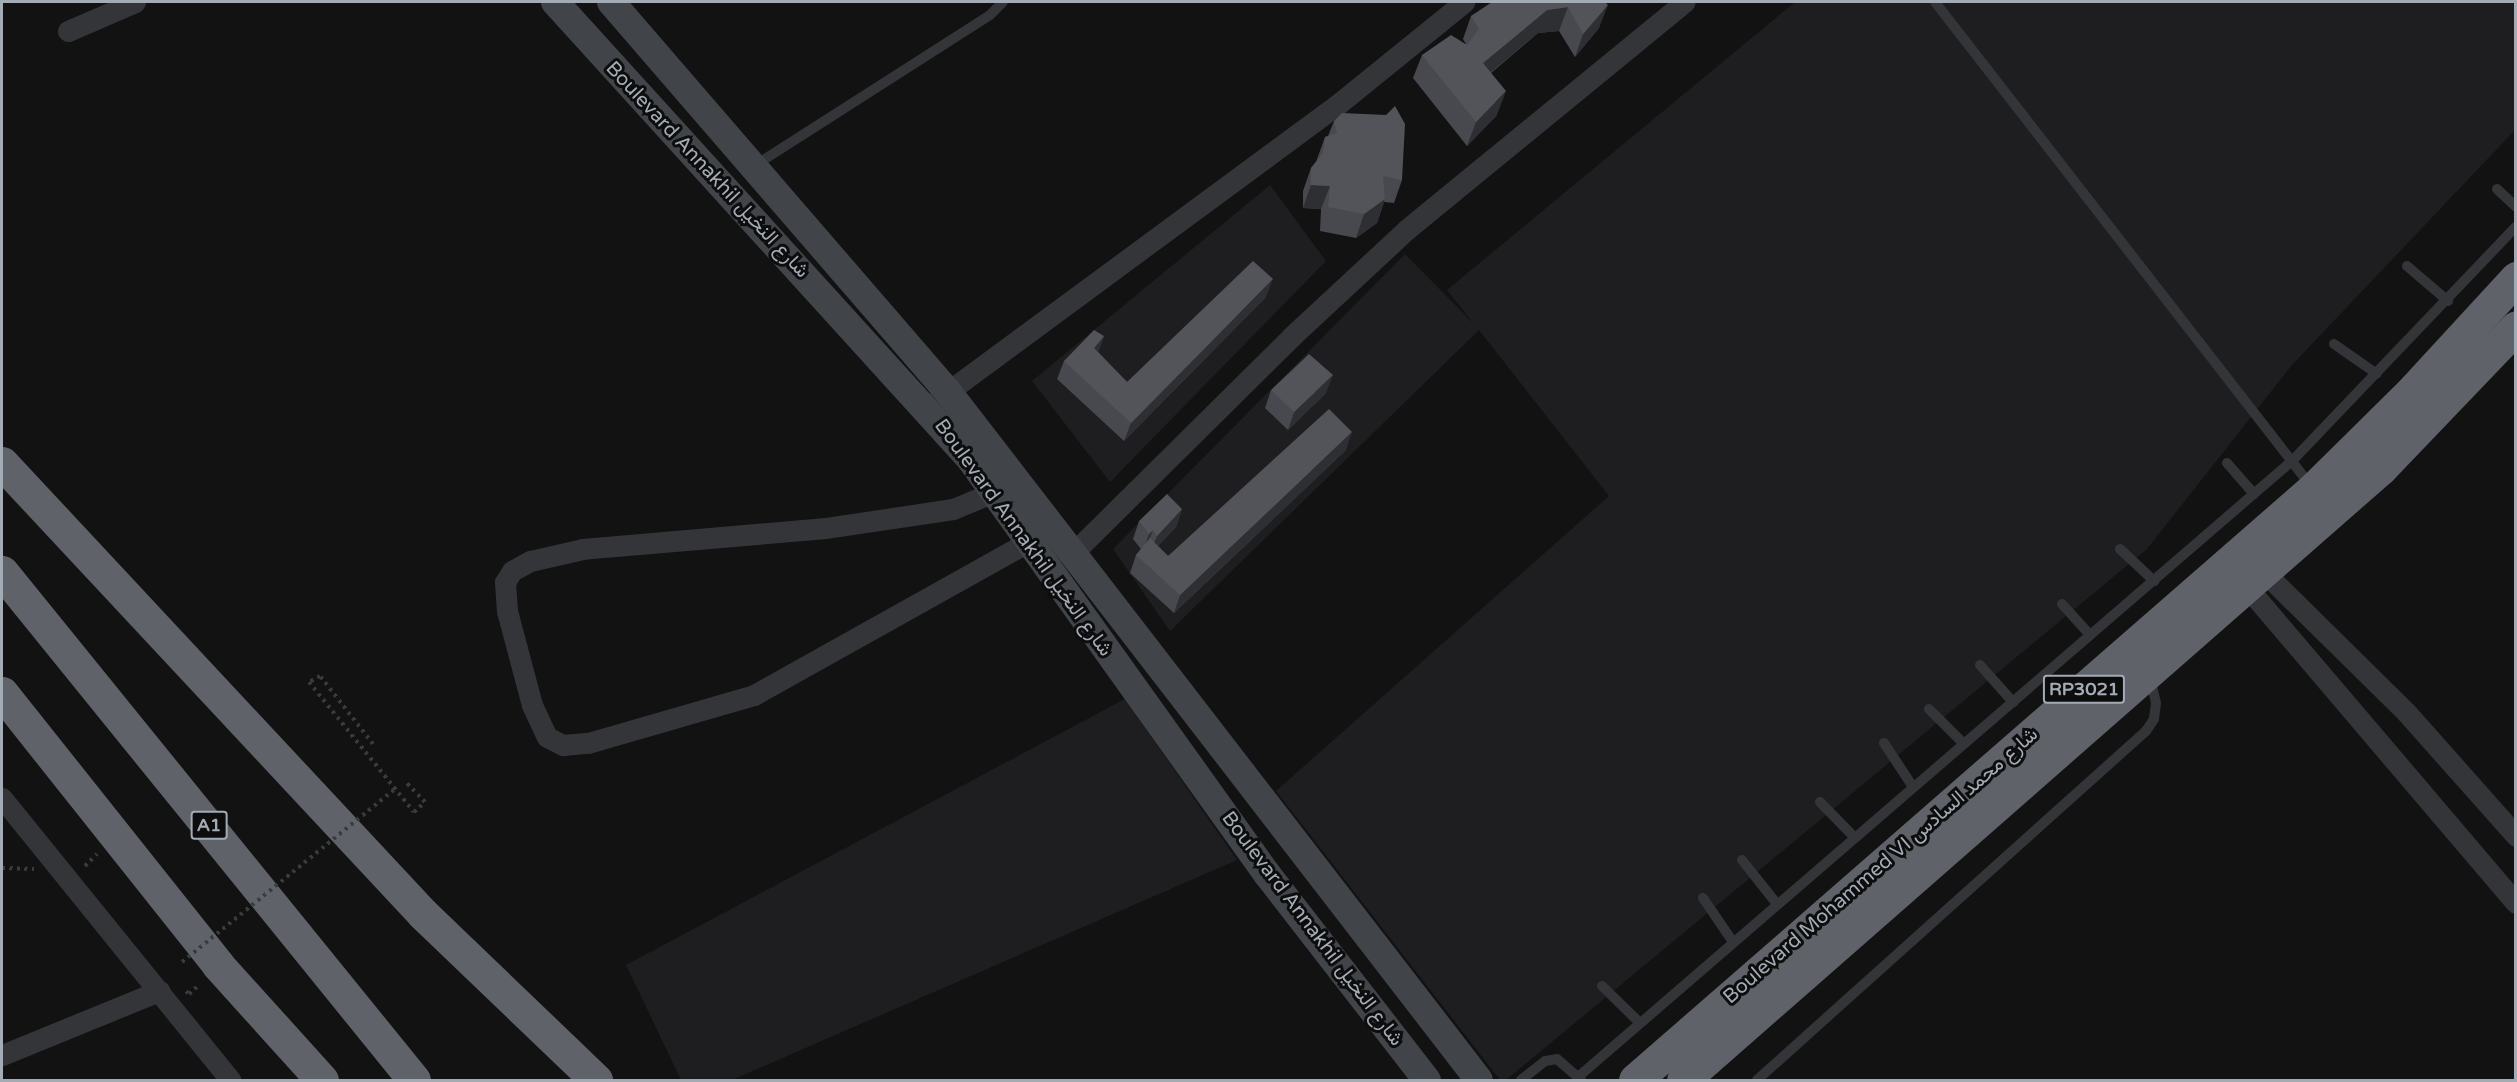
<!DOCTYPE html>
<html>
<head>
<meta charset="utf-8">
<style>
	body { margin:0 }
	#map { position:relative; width:2517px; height:1082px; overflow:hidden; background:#121213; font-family:"Varela Round",Vazirmatn,sans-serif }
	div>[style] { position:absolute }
	.built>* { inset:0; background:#1e1e20 }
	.path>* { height:4px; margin-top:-2px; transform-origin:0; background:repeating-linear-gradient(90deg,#393c3f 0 3px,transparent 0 7.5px) }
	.lane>* { height:10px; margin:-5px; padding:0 5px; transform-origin:5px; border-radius:5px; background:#333538 }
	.street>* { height:21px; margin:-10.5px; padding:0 10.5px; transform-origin:10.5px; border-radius:10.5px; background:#333538 }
	.secondary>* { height:28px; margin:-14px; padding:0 14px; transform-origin:14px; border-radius:14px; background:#414448 }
	.highway>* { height:33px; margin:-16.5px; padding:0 16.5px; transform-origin:16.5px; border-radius:16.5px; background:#5f6369 }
	.path-bridge>* { height:4px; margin-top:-2px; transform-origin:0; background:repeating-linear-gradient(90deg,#393c3f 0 3px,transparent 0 7.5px) }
	.wall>* { inset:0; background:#48494e }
	.shaded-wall>* { inset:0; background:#2e2f32 }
	.building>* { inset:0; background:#525459 }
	span { translate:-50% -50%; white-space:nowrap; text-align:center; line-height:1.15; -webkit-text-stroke:6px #0d0d0e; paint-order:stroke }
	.shield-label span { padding:2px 4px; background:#0d0d0e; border:2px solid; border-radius:4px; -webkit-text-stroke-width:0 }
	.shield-label { font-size:18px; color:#a3abb4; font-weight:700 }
	.street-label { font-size:20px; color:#a3abb4 }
	.frame { position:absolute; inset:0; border:3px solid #a3abb4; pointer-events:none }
</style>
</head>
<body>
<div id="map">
	<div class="built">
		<div style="clip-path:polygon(1795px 2px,2515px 2px,2515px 130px,2292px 365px,2147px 549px,1506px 1080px,1500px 1080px,1276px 791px,1609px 496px,1479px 330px,1170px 631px,1113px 549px,1405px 254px,1474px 324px,1447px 290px)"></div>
		<div style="clip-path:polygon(1270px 185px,1326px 261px,1110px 482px,1032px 381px)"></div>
		<div style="clip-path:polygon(1125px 699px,1237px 860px,732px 1080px,681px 1080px,626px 965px)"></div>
	</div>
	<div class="path">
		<div style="left:373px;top:744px;width:86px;rotate:-127.9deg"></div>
		<div style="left:320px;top:676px;width:13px;rotate:151deg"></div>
		<div style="left:309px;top:682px;width:167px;rotate:51.1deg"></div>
		<div style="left:414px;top:812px;width:15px;rotate:-42deg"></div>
		<div style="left:425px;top:802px;width:30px;rotate:-134deg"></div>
		<div style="left:85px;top:866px;width:17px;rotate:-45deg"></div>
		<div style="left:2px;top:868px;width:32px;rotate:2deg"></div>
		<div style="left:186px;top:991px;width:4px;rotate:45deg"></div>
		<div style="left:189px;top:994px;width:15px;rotate:-42deg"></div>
	</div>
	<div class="lane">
		<div style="left:1935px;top:2px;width:613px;rotate:52.16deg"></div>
		<div style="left:754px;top:166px;width:280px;rotate:-32.6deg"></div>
		<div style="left:990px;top:15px;width:18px;rotate:-45deg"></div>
		<div style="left:2497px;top:189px;width:26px;rotate:43deg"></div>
		<div style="left:2407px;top:266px;width:54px;rotate:40.5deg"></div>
		<div style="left:2334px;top:344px;width:52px;rotate:34.9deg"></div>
		<div style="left:2227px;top:463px;width:41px;rotate:48.9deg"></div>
		<div style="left:2120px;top:549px;width:47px;rotate:43.3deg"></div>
		<div style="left:2062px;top:604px;width:42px;rotate:47.9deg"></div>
		<div style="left:1980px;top:665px;width:50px;rotate:48.3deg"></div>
		<div style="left:1929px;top:709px;width:49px;rotate:45deg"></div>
		<div style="left:1884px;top:743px;width:53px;rotate:56.6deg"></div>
		<div style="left:1820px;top:802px;width:50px;rotate:45.8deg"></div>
		<div style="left:1742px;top:860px;width:56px;rotate:51.5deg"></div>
		<div style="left:1703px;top:898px;width:53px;rotate:55.7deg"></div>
		<div style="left:1602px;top:986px;width:53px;rotate:44.2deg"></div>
		<div style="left:1578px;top:1077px;width:943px;rotate:-40.79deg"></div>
		<div style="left:2292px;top:461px;width:324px;rotate:-46.3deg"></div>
		<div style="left:1521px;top:1080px;width:31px;rotate:-38deg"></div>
		<div style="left:1545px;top:1061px;width:12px;rotate:-9deg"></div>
		<div style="left:1557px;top:1059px;width:32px;rotate:41deg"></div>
		<div style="left:1757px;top:1080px;width:523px;rotate:-41.9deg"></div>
		<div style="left:2146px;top:731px;width:14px;rotate:-56deg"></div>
		<div style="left:2154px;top:719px;width:16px;rotate:-83deg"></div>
		<div style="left:2156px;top:703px;width:26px;rotate:-103deg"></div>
	</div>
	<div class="street">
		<div style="left:68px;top:31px;width:73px;rotate:-23.4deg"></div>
		<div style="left:938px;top:399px;width:496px;rotate:-36.4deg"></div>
		<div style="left:1337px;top:105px;width:164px;rotate:-39deg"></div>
		<div style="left:994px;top:492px;width:44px;rotate:157.5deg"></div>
		<div style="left:953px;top:509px;width:128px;rotate:171.5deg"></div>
		<div style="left:826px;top:528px;width:244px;rotate:175.1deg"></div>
		<div style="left:583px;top:549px;width:54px;rotate:167.2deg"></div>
		<div style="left:530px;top:561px;width:21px;rotate:151deg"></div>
		<div style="left:512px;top:571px;width:13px;rotate:122deg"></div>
		<div style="left:505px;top:582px;width:29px;rotate:86deg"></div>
		<div style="left:507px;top:611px;width:97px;rotate:75.1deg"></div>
		<div style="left:532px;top:705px;width:35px;rotate:65deg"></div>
		<div style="left:547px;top:737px;width:18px;rotate:27deg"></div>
		<div style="left:563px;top:745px;width:25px;rotate:-5deg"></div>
		<div style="left:588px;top:743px;width:173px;rotate:-16.1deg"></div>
		<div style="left:754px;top:695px;width:315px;rotate:-29.2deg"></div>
		<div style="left:1073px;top:553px;width:307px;rotate:-44.7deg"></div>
		<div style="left:1291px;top:337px;width:157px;rotate:-42.9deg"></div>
		<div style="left:1406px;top:230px;width:360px;rotate:-39.3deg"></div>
		<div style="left:2263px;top:571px;width:201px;rotate:44.6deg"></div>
		<div style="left:2406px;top:712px;width:166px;rotate:48.4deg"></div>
		<div style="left:2246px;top:586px;width:416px;rotate:49.6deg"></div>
		<div style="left:2px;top:798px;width:363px;rotate:51deg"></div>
		<div style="left:2px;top:1055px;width:170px;rotate:-22.2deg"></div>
	</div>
	<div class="secondary">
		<div style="left:555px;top:2px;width:619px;rotate:47.75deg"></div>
		<div style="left:971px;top:460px;width:509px;rotate:54.44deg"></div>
		<div style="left:1267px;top:874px;width:261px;rotate:52.2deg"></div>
		<div style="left:611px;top:2px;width:515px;rotate:49.17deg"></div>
		<div style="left:948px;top:392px;width:869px;rotate:52.34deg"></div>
	</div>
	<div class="highway">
		<div style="left:2px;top:463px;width:617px;rotate:46.97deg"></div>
		<div style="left:423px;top:914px;width:240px;rotate:43.8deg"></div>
		<div style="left:2px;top:572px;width:654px;rotate:50.96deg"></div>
		<div style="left:2px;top:693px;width:347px;rotate:51.5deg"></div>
		<div style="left:218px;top:965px;width:155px;rotate:47.9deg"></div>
		<div style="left:1635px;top:1080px;width:899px;rotate:-41.08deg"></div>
		<div style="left:2313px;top:489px;width:142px;rotate:-44.7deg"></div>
		<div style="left:2414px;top:389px;width:151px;rotate:-47.4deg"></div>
		<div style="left:1683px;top:1080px;width:928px;rotate:-41.24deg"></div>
		<div style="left:2381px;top:468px;width:195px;rotate:-46.2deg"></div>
	</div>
	<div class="path-bridge">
		<div style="left:182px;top:962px;width:273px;rotate:-39.1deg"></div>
	</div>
	<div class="wall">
		<div style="clip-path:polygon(1605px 2px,1599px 28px,1575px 57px,1559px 31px,1538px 33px,1491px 73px,1497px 115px,1467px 146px,1413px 78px,1422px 55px,1466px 44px,1463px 39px,1471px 16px)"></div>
		<div style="clip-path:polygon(1334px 121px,1402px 180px,1394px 203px,1384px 202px,1377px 223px,1356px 238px,1320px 231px,1321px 209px,1303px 208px,1303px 191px,1311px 168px,1316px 162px,1325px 137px,1328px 136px)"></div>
		<div style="clip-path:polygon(1266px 297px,1124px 441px,1057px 379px,1064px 361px,1104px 336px,1098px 352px,1127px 382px)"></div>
		<div style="clip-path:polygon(1271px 390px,1326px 393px,1288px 430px,1265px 408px)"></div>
		<div style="clip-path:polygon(1346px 450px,1174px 613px,1130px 573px,1136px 555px,1141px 549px,1133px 539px,1139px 521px,1182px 509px,1176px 527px,1158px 546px,1168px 556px)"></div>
	</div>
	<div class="shaded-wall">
		<div style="clip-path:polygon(1608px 5px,1599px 28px,1575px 57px,1583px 34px)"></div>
		<div style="clip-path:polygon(1568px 7px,1559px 31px,1538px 33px,1474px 86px,1483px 63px,1547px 10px)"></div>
		<div style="clip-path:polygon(1506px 91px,1497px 115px,1467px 146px,1476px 122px)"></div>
		<div style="clip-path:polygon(1311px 185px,1330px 186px,1321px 209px,1303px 208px)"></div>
		<div style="clip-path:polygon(1385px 199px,1377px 223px,1356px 238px,1364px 214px)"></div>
		<div style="clip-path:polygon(1273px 279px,1266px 297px,1124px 441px,1131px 423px)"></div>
		<div style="clip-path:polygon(1104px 336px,1097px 354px,1094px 348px)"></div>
		<div style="clip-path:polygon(1333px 375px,1326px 393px,1288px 430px,1294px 412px)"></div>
		<div style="clip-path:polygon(1352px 432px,1346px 450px,1174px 613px,1180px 595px)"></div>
		<div style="clip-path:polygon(1182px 509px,1176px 527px,1150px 554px,1157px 536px)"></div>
		<div style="clip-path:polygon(1153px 530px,1146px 548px,1143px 551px,1149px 534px)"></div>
	</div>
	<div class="building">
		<div style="clip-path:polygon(1492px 2px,1605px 2px,1608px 5px,1583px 34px,1568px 7px,1547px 10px,1483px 63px,1506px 91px,1476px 122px,1422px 55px,1451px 35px,1467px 45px,1479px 29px,1471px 16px)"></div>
		<div style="clip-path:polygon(1395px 106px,1405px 124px,1402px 180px,1383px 176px,1385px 199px,1364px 214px,1328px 207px,1330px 186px,1311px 185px,1311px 168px,1323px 153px,1325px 137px,1337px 133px,1334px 121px,1342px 113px,1386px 115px)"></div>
		<div style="clip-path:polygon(1253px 261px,1273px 279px,1131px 423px,1064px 361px,1094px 330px,1104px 336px,1094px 348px,1127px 382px)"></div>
		<div style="clip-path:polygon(1309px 354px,1333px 375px,1294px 412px,1271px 390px)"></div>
		<div style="clip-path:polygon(1329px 409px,1352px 432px,1180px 595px,1136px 555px,1150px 538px,1168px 556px)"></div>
		<div style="clip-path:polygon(1167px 494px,1182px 509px,1157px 536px,1153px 530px,1149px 534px,1139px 521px)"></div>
	</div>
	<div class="shield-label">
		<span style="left:2084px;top:689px">RP3021</span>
		<span style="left:209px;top:825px">A1</span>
	</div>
	<div class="street-label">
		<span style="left:707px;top:170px;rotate:47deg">Boulevard Annakhil شارع النخيل</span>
		<span style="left:1023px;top:538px;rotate:54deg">Boulevard Annakhil شارع النخيل</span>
		<span style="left:1881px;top:866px;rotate:-41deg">Boulevard Mohammed VI شارع محمد السادس</span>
		<span style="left:1312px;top:929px;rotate:53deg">Boulevard Annakhil شارع النخيل</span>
	</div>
	<div class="frame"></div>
</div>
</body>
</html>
